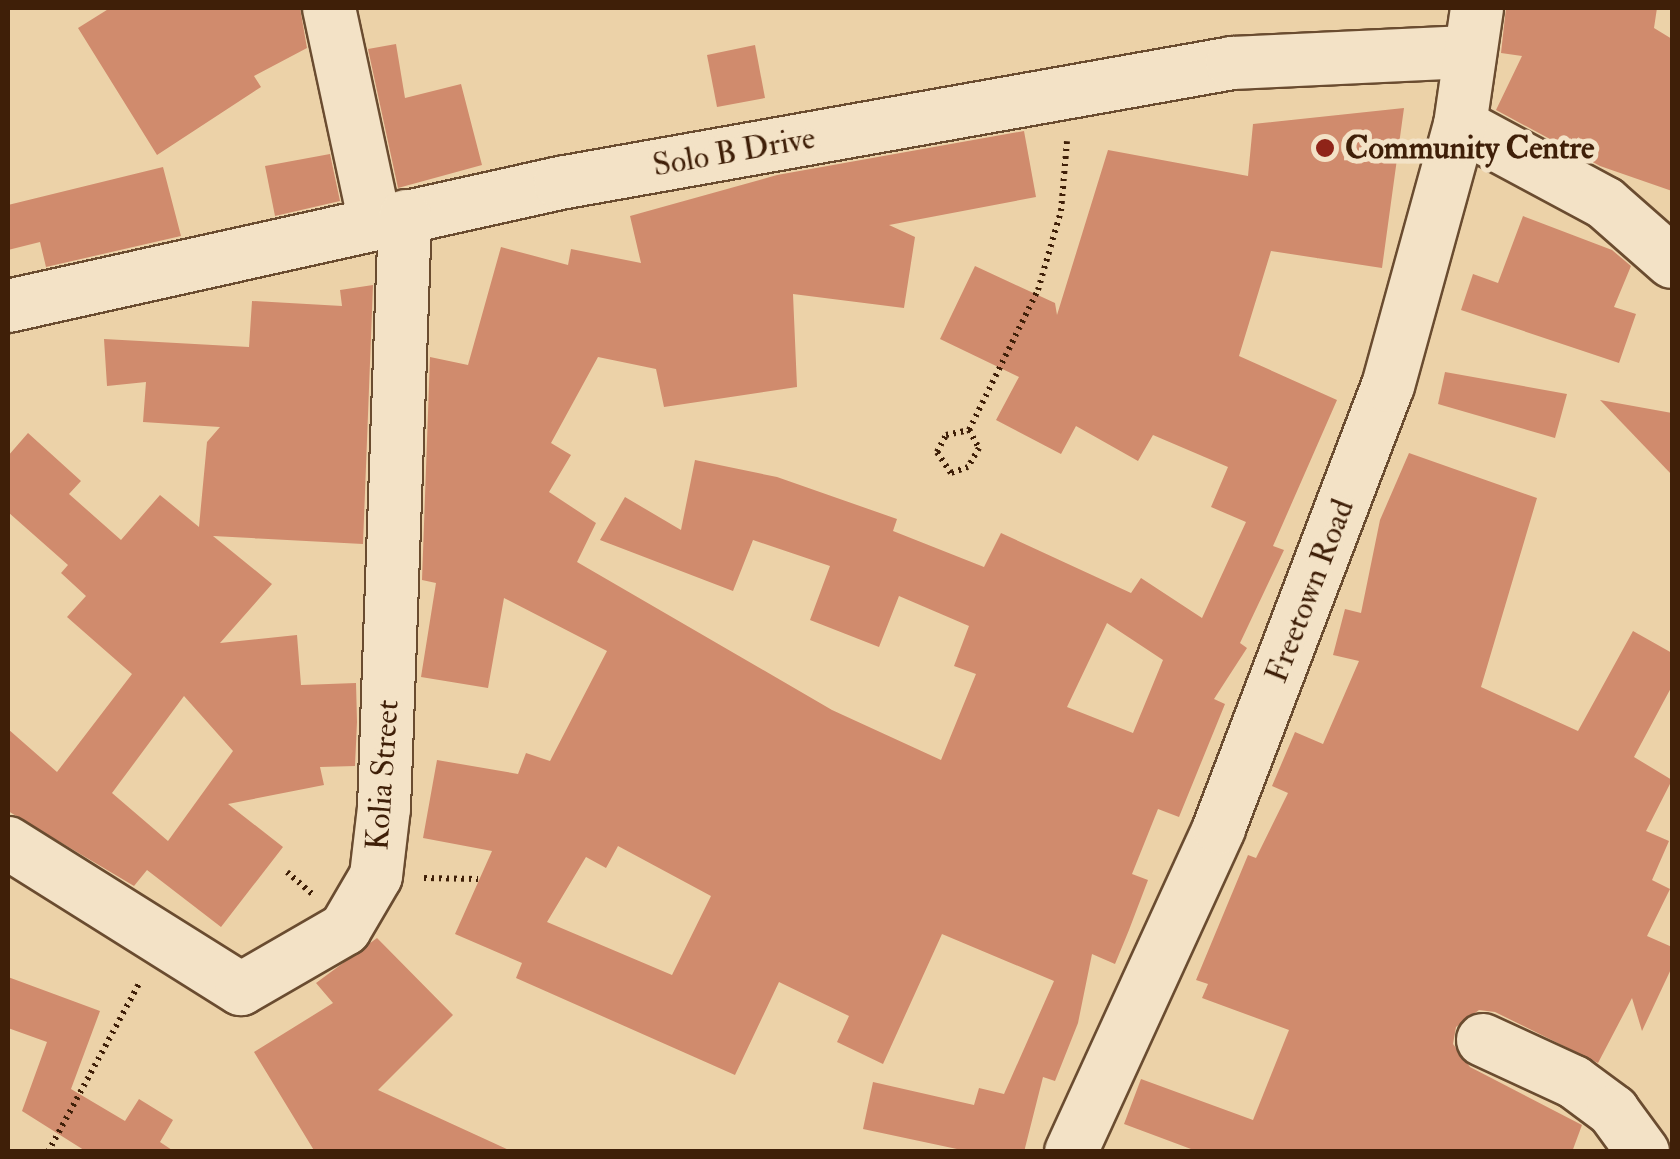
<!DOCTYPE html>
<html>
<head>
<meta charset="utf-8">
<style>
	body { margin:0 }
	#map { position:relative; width:1680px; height:1159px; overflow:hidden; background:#ecd2a8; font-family:"IM FELL Double Pica",serif }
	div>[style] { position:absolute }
	.building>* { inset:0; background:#d08b6d }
	.path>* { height:6px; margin-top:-3px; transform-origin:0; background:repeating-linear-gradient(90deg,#3f1f08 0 2.5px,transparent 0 7.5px) }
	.roads { filter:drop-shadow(2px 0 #6a4c30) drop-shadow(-2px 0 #6a4c30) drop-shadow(0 2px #6a4c30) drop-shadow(0 -2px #6a4c30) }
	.minor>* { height:52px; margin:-26px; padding:0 26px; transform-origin:26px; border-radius:26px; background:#f3e2c6 }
	.dots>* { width:28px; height:28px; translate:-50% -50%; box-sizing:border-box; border:5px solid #f3e2c6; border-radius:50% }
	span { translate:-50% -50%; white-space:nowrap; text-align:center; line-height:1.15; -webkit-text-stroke:10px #f3e2c6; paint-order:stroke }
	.poi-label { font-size:32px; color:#3f1f08; font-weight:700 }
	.left { translate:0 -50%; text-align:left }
	.street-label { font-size:32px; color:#3f1f08 }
	.frame { position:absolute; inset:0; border:10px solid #3f1f08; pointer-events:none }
</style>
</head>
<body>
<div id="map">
	<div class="building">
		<div style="clip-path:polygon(110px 8px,300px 8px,307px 48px,254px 76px,261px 87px,157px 155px,78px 28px)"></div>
		<div style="clip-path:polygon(1506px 8px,1657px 8px,1654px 28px,1672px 39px,1672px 191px,1600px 166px,1496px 110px,1522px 56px,1501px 53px)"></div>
		<div style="clip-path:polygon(396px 44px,405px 98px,461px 84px,482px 165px,398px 188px,368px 49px)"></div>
		<div style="clip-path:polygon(755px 45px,765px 98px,717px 107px,707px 55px)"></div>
		<div style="clip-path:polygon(evenodd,1404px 108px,1382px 268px,1271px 251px,1239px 356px,1337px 400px,1273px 546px,1284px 550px,1240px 643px,1247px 648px,1214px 699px,1225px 704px,1179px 817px,1158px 809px,1132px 874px,1148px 880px,1129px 930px,1115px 964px,1092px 954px,1078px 1023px,1055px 1081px,1043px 1077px,1024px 1152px,971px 1152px,863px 1129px,873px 1082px,974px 1105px,979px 1088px,1004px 1094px,1054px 981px,942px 934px,883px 1064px,837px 1042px,849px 1016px,779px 982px,735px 1075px,516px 978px,522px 963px,455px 934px,492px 851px,423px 838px,437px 760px,518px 774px,526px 753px,550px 761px,607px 651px,504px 598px,488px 688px,421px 677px,436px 583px,422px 580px,430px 357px,468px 365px,501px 247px,568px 265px,571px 249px,641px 263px,630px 216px,777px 175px,1024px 131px,1036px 197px,889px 225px,915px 237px,904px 308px,793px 294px,797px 387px,664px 407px,656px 369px,598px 357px,551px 443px,571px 455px,549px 492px,596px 523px,577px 562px,832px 710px,941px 760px,976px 674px,954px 666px,969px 626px,899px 596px,879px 647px,810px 620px,830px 566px,753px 540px,733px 591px,600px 540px,625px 497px,681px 530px,695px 460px,777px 477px,897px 519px,893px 531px,984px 567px,1001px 533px,1131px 593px,1141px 578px,1202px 618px,1246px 522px,1211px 507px,1228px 467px,1153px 435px,1138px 461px,1076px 426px,1061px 454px,996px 420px,1019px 377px,940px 339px,975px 266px,1055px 303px,1057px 315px,1108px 150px,1248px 176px,1253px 124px,1404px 108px,1107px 623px,1163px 660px,1133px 733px,1067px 707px,1107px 623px,1404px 108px,618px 846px,711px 896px,672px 975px,547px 922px,586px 857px,606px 868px,618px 846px)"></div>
		<div style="clip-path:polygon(330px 154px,340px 201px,275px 216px,265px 166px)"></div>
		<div style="clip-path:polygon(163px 167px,181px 236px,46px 267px,40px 242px,8px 250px,8px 205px)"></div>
		<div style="clip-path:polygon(1523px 216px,1612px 250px,1631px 266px,1614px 307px,1636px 314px,1619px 363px,1461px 310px,1473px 274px,1498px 283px)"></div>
		<div style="clip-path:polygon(evenodd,373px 285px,363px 544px,213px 536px,272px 584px,220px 643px,297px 635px,301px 685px,356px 683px,357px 722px,355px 766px,320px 767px,324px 785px,228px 804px,283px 847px,221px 927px,147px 870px,134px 886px,8px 811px,8px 729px,57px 772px,132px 674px,67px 617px,86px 596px,61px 573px,68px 565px,8px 512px,8px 456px,28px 433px,81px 481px,69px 494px,121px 540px,160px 495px,199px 527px,207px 442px,220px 427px,143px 422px,146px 382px,107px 386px,104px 339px,249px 347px,252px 301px,342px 306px,340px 290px,373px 285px,184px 696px,233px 751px,168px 841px,112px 793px,184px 696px)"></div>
		<div style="clip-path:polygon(1445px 372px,1567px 394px,1555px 438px,1438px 404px)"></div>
		<div style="clip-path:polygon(1600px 400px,1672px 413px,1672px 475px)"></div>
		<div style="clip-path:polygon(1409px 453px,1537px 498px,1481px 687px,1578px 731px,1633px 631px,1672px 653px,1672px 686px,1634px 757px,1672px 780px,1646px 831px,1669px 841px,1652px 880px,1670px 889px,1647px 936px,1672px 947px,1672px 967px,1642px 1031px,1632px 998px,1598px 1063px,1495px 1012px,1479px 1010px,1456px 1027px,1453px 1044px,1470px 1067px,1582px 1125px,1572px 1152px,1199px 1152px,1124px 1124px,1141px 1079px,1253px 1120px,1289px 1030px,1202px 998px,1208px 984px,1196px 980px,1248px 855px,1256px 858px,1288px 793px,1272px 786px,1295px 732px,1323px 744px,1359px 661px,1333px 655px,1345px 609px,1361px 613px,1380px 520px)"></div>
		<div style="clip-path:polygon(377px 938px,453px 1015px,378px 1090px,513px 1152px,315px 1152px,254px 1052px,333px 1003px,316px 983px)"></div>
		<div style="clip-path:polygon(8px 977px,100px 1011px,71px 1089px,125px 1121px,139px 1099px,173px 1120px,160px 1142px,175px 1152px,87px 1152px,22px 1111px,47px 1042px,8px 1028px)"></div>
	</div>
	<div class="path">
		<div style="left:969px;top:430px;width:156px;rotate:-63.8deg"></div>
		<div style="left:1038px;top:290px;width:82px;rotate:-73.8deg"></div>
		<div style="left:1061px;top:211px;width:70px;rotate:-85.1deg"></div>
		<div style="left:969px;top:430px;width:21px;rotate:61deg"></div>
		<div style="left:979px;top:448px;width:22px;rotate:120deg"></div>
		<div style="left:968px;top:467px;width:18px;rotate:161deg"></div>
		<div style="left:951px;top:473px;width:25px;rotate:-124deg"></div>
		<div style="left:937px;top:452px;width:19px;rotate:-62deg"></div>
		<div style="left:946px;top:435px;width:24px;rotate:-12deg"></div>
		<div style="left:287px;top:872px;width:35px;rotate:41deg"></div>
		<div style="left:424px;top:878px;width:54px;rotate:1.1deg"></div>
		<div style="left:48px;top:1152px;width:193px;rotate:-61.6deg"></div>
	</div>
	<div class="roads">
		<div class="minor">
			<div style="left:329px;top:8px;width:220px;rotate:77.9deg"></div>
			<div style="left:1460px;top:125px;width:165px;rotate:28.3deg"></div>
			<div style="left:1605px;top:203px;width:89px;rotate:41.4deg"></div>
			<div style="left:8px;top:306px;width:566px;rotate:-12.56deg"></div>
			<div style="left:560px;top:183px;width:683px;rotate:-10.12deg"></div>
			<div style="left:1232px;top:63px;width:236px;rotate:-2.7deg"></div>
			<div style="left:8px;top:843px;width:275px;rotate:32.1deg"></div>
			<div style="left:241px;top:989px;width:120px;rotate:-30deg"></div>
			<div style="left:345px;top:929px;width:61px;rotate:-59.7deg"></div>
			<div style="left:376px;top:876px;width:68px;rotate:-83.3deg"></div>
			<div style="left:384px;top:808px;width:592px;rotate:-87.97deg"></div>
			<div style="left:1483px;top:1040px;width:100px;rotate:24.8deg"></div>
			<div style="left:1574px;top:1082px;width:49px;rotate:36.6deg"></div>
			<div style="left:1613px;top:1111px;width:51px;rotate:53.8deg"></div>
			<div style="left:1071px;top:1152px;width:356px;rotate:-65.4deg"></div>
			<div style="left:1219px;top:828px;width:473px;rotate:-69.1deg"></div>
			<div style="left:1388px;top:386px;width:271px;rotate:-74.6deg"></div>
			<div style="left:1460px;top:125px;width:118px;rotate:-81.7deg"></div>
		</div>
	</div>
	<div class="dots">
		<div style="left:1325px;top:148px;background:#8f2418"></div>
	</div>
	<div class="poi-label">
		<span class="left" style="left:1345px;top:148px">Community Centre</span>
	</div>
	<div class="street-label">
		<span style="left:734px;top:152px;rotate:-10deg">Solo B Drive</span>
		<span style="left:1310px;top:591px;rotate:-69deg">Freetown Road</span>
		<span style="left:383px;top:775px;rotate:-86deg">Kolia Street</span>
	</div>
	<div class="frame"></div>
</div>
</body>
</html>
